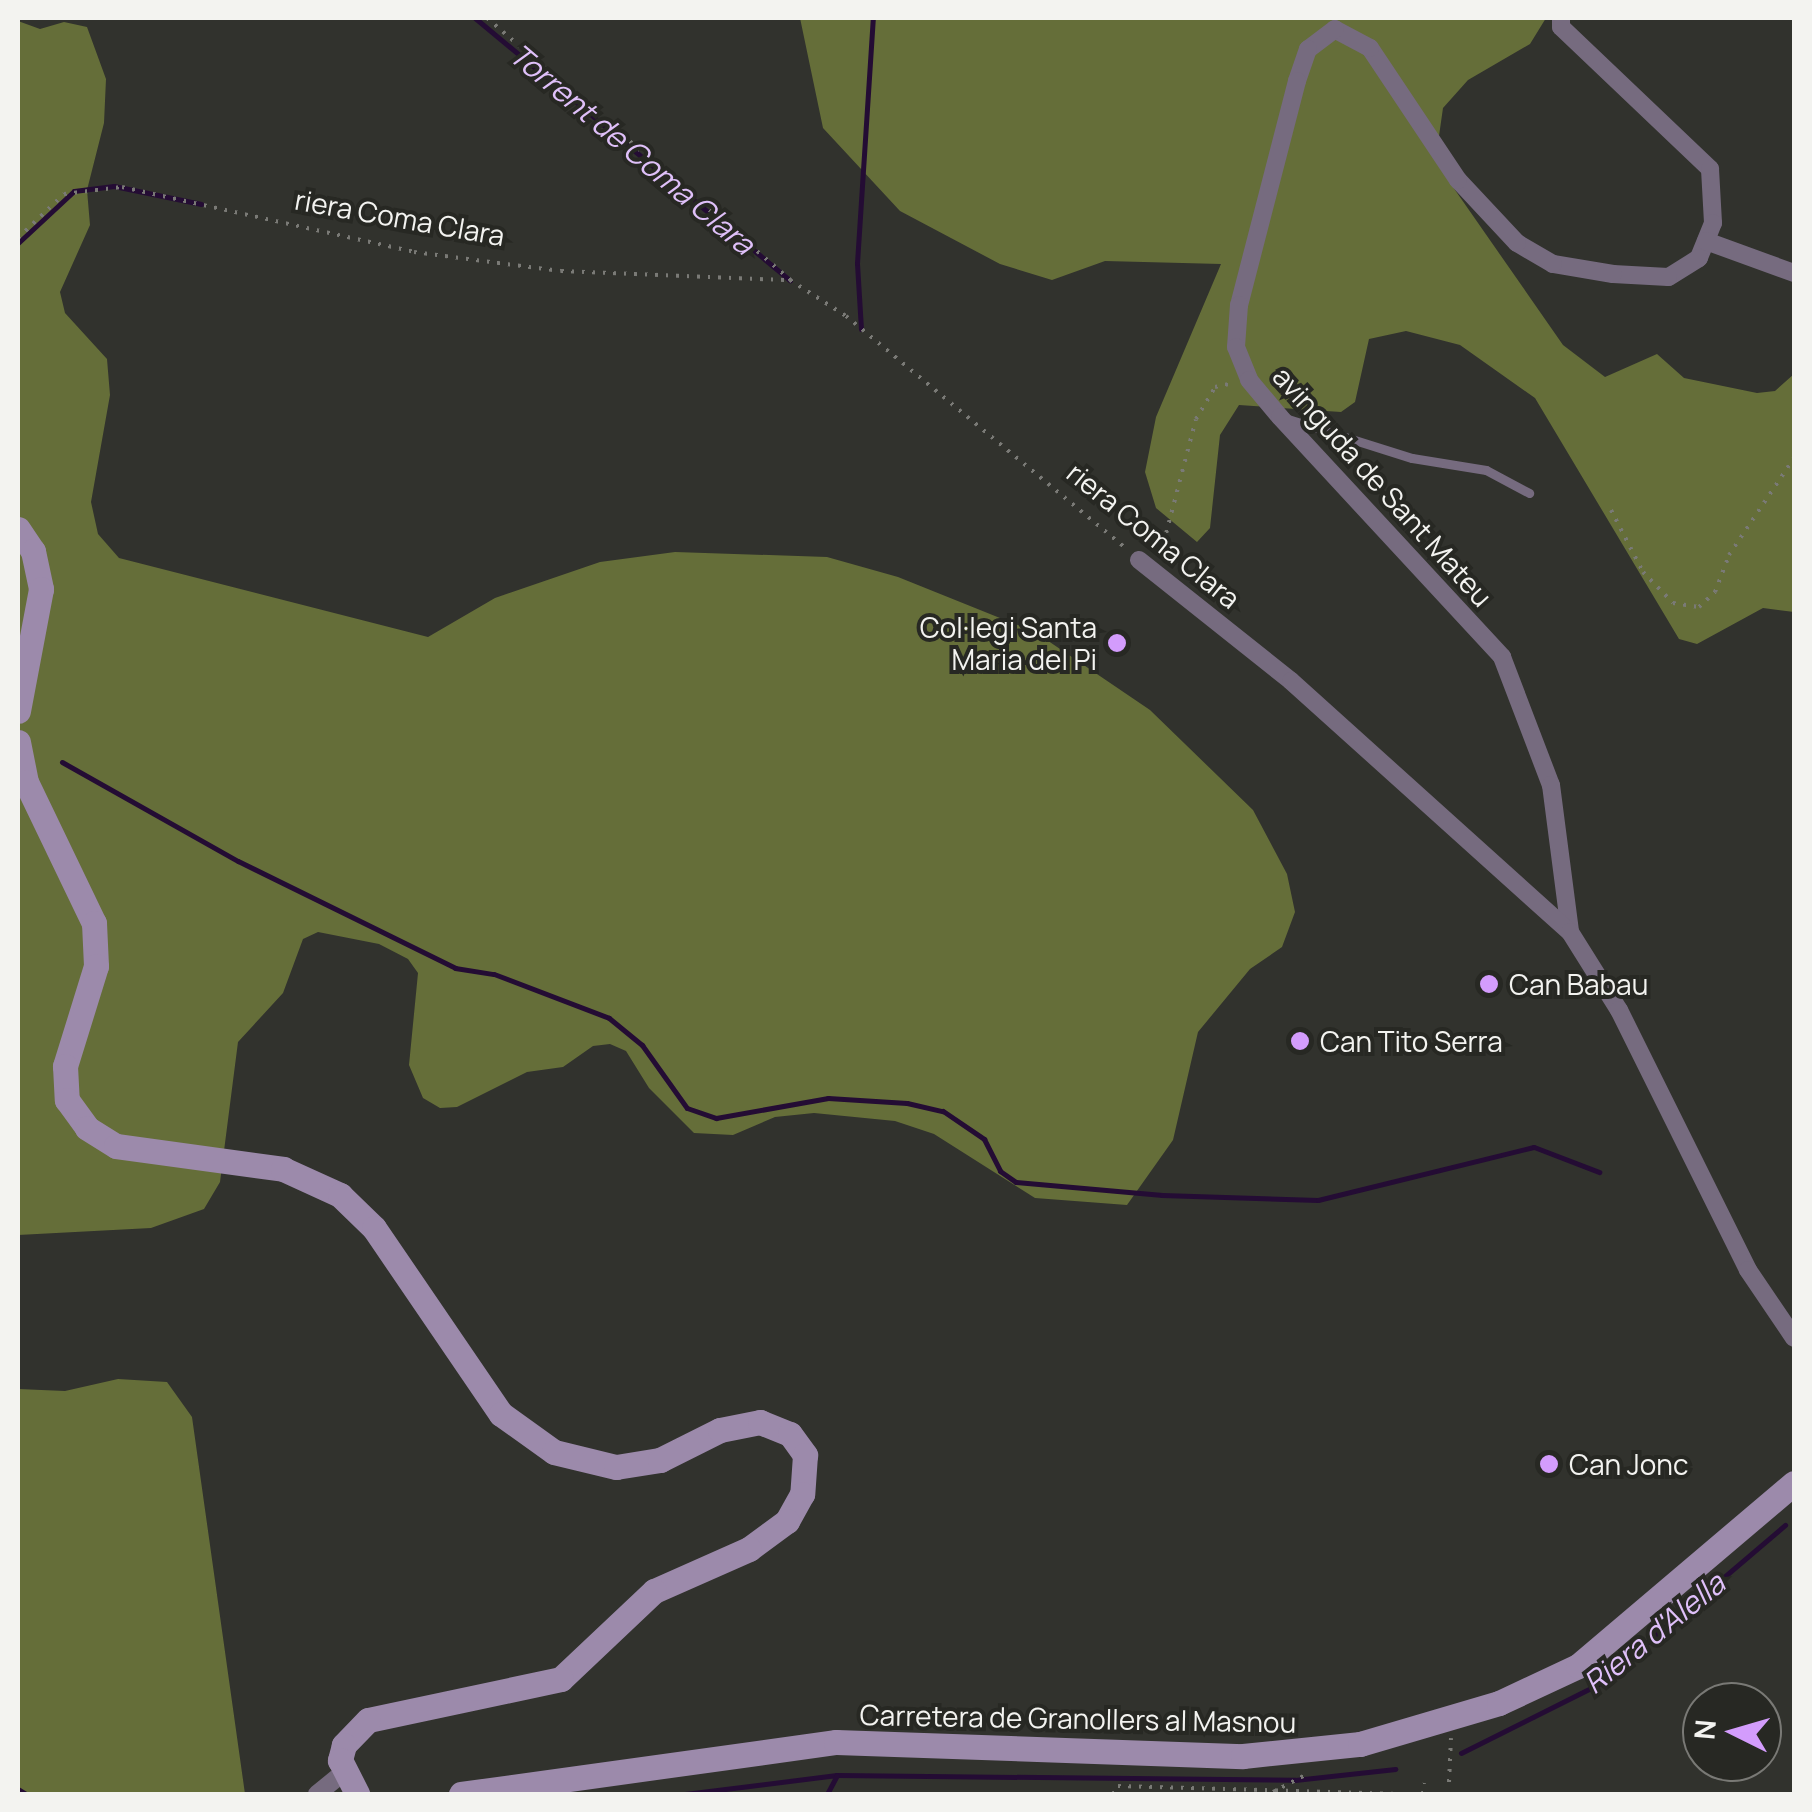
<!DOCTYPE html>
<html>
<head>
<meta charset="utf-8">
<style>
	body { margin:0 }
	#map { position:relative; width:1812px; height:1812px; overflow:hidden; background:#31322d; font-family:Manrope,sans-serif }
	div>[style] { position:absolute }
	.forest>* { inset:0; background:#656e39 }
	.stream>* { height:5px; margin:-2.5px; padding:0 2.5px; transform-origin:2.5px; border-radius:2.5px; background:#240c34 }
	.path>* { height:4px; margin-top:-2px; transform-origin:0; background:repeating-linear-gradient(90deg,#7a7a76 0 2.5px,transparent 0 10.5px) }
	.service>* { height:9px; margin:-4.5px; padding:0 4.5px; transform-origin:4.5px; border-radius:4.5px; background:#766b7f }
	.minor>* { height:18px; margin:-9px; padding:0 9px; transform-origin:9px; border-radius:9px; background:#766b7f }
	.secondary>* { height:25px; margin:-12.5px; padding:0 12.5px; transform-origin:12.5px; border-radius:12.5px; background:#9c8aab }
	.dots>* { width:28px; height:28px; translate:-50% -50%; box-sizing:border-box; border:5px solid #272823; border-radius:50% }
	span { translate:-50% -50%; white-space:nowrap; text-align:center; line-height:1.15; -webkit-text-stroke:8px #272823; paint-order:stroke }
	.street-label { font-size:28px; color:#f3f3f0 }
	.poi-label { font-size:28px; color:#f3f3f0 }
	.right { translate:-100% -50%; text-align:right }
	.left { translate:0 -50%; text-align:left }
	.water-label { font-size:30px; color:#dfc0f9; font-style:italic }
	.frame { position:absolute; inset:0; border:20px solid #f3f3f0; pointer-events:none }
	.north { position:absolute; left:1682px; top:1682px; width:100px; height:100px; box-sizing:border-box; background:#272823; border:2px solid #797975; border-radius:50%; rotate:275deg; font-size:28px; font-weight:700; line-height:40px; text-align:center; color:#f3f3f0 }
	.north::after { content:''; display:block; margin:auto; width:35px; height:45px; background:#d39cfc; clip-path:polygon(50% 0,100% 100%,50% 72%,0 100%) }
</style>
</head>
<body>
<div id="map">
	<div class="forest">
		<div style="clip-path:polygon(800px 18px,1546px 18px,1530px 44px,1468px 80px,1443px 108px,1438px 143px,1446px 177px,1563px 345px,1605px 377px,1657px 354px,1684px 378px,1757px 393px,1775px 391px,1794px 374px,1794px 612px,1763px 608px,1697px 644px,1679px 639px,1535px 398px,1460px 345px,1406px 331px,1369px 339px,1355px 402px,1341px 412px,1239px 405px,1220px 435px,1210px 528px,1197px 542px,1156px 508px,1145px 472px,1156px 417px,1221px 264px,1105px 261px,1052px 280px,1000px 264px,900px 211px,823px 128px)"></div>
		<div style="clip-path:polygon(18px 21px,40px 29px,64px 22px,87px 27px,106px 79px,104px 123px,87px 190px,90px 225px,60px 292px,65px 313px,107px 359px,110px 395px,91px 502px,98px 534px,119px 558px,428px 637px,495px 598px,600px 562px,675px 552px,827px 557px,898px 577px,1035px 632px,1150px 710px,1253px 810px,1287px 874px,1295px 912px,1282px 947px,1250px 969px,1198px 1032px,1173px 1140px,1127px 1205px,1035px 1198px,934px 1134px,895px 1121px,814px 1113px,775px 1117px,733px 1135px,694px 1133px,649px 1088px,626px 1051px,610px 1044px,593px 1046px,563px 1067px,527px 1072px,457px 1107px,440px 1108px,423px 1098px,409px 1065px,418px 973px,408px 959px,379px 944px,318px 932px,303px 939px,283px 993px,238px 1042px,220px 1182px,204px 1209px,151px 1228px,18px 1235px)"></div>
		<div style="clip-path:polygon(118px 1379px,167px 1382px,192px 1417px,245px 1794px,18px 1794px,18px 1389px,65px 1391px)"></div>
	</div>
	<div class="stream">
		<div style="left:475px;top:18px;width:410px;rotate:39.8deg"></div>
		<div style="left:18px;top:243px;width:76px;rotate:-42.9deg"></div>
		<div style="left:74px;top:191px;width:40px;rotate:-7.1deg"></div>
		<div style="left:114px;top:186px;width:89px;rotate:11.7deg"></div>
		<div style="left:861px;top:329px;width:66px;rotate:-93.5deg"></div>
		<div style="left:857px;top:263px;width:246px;rotate:-86.3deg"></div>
		<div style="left:62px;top:762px;width:202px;rotate:29.4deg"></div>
		<div style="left:238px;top:861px;width:242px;rotate:26.2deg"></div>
		<div style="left:455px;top:968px;width:39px;rotate:9deg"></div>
		<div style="left:494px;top:974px;width:123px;rotate:20.9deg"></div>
		<div style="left:609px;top:1018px;width:43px;rotate:39.3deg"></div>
		<div style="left:642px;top:1045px;width:77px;rotate:54.5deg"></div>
		<div style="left:687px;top:1108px;width:31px;rotate:19deg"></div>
		<div style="left:716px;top:1118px;width:114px;rotate:-10.1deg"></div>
		<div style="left:828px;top:1098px;width:79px;rotate:3.6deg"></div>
		<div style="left:907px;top:1103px;width:37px;rotate:13deg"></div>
		<div style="left:943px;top:1111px;width:50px;rotate:34.3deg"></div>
		<div style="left:984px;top:1139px;width:36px;rotate:63deg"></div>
		<div style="left:1000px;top:1171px;width:19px;rotate:35deg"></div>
		<div style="left:1016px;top:1182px;width:147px;rotate:5.1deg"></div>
		<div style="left:1162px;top:1195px;width:156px;rotate:1.8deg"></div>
		<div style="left:1318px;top:1200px;width:222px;rotate:-13.8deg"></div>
		<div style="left:1534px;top:1147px;width:70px;rotate:21deg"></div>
		<div style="left:1461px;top:1753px;width:152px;rotate:-26.6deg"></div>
		<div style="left:1597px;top:1685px;width:247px;rotate:-40.4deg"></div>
		<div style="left:18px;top:1789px;width:9px;rotate:32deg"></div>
		<div style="left:685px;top:1794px;width:153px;rotate:-7.1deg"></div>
		<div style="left:837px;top:1775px;width:458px;rotate:0.6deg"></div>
		<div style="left:1295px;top:1780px;width:101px;rotate:-6.3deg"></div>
		<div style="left:827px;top:1794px;width:21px;rotate:-62deg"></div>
	</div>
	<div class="path">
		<div style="left:487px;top:18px;width:401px;rotate:40.8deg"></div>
		<div style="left:18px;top:238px;width:64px;rotate:-43.7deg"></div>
		<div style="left:64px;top:194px;width:58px;rotate:-6.9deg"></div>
		<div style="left:122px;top:187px;width:299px;rotate:12.5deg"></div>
		<div style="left:414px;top:252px;width:148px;rotate:7.4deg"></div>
		<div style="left:561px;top:271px;width:229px;rotate:2.3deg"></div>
		<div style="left:790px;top:280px;width:67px;rotate:32.7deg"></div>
		<div style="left:846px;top:316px;width:366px;rotate:39.7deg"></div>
		<div style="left:1611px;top:510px;width:70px;rotate:62.7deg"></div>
		<div style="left:1643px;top:572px;width:43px;rotate:45.9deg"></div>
		<div style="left:1673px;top:603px;width:26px;rotate:9deg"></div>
		<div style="left:1699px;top:607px;width:22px;rotate:-43deg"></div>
		<div style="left:1715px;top:592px;width:40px;rotate:-69deg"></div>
		<div style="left:1729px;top:555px;width:117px;rotate:-56.2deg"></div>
		<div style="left:1161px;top:553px;width:138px;rotate:-75.4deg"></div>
		<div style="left:1196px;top:419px;width:37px;rotate:-59deg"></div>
		<div style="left:1215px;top:387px;width:19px;rotate:-12deg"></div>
		<div style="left:1449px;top:1782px;width:44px;rotate:-87.4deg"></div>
		<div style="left:1273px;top:1792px;width:41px;rotate:-27.8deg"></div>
		<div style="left:1113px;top:1794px;width:9px;rotate:-58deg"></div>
		<div style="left:1118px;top:1786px;width:291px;rotate:1.6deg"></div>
		<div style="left:1423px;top:1794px;width:11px;rotate:-85deg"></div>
	</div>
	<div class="service">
		<div style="left:1288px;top:419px;width:130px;rotate:17.5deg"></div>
		<div style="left:1412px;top:458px;width:75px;rotate:9.2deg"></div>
		<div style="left:1486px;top:470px;width:49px;rotate:28.1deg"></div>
	</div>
	<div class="minor">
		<div style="left:1561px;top:18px;width:9px;rotate:90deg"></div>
		<div style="left:1561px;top:27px;width:206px;rotate:43.6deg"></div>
		<div style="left:1710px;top:169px;width:54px;rotate:86.8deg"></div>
		<div style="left:1713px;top:223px;width:38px;rotate:112deg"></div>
		<div style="left:1699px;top:258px;width:36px;rotate:148deg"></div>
		<div style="left:1668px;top:277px;width:55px;rotate:-176.9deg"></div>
		<div style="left:1613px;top:274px;width:61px;rotate:-170.5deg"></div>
		<div style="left:1553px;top:264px;width:42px;rotate:-149.7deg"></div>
		<div style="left:1517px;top:243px;width:86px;rotate:-133.1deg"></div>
		<div style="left:1458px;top:180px;width:159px;rotate:-123.7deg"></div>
		<div style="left:1370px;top:48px;width:40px;rotate:-152deg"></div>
		<div style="left:1335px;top:29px;width:34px;rotate:143deg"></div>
		<div style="left:1308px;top:49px;width:34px;rotate:109deg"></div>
		<div style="left:1297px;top:81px;width:231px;rotate:104.5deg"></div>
		<div style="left:1239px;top:305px;width:42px;rotate:94.1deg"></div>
		<div style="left:1236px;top:347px;width:35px;rotate:68deg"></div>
		<div style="left:1249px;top:380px;width:48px;rotate:50deg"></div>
		<div style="left:1280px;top:417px;width:327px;rotate:47.2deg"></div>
		<div style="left:1502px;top:657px;width:137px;rotate:69.1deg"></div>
		<div style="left:1551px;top:785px;width:148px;rotate:82.6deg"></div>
		<div style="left:1706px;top:241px;width:94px;rotate:20deg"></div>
		<div style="left:1139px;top:560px;width:194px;rotate:38.5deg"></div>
		<div style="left:1291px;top:681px;width:375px;rotate:42deg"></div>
		<div style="left:1570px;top:932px;width:92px;rotate:57.9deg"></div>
		<div style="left:1619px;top:1010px;width:290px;rotate:63.6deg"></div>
		<div style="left:1748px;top:1270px;width:82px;rotate:55.9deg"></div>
		<div style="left:317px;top:1794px;width:32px;rotate:-39deg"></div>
	</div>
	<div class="secondary">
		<div style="left:18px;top:529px;width:27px;rotate:56deg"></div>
		<div style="left:33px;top:551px;width:39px;rotate:78deg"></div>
		<div style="left:41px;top:589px;width:124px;rotate:100.7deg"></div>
		<div style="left:18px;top:742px;width:41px;rotate:78.7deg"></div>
		<div style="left:26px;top:782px;width:157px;rotate:64.3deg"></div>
		<div style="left:94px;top:923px;width:43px;rotate:87.3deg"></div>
		<div style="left:96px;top:966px;width:105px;rotate:107.2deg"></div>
		<div style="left:65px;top:1066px;width:34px;rotate:87deg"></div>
		<div style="left:67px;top:1100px;width:34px;rotate:54deg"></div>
		<div style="left:87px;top:1128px;width:34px;rotate:32deg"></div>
		<div style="left:116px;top:1146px;width:169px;rotate:7.8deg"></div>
		<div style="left:283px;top:1169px;width:63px;rotate:24.5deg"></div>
		<div style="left:340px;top:1195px;width:47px;rotate:44.1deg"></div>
		<div style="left:374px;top:1228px;width:225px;rotate:55.7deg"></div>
		<div style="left:501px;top:1414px;width:65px;rotate:35.6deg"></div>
		<div style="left:554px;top:1452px;width:64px;rotate:13.6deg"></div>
		<div style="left:616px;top:1467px;width:45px;rotate:-9deg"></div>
		<div style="left:660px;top:1460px;width:67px;rotate:-26.6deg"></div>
		<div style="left:720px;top:1430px;width:41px;rotate:-11.3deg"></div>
		<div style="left:760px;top:1422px;width:32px;rotate:22deg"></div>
		<div style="left:790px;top:1434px;width:26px;rotate:54deg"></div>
		<div style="left:805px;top:1455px;width:39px;rotate:94deg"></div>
		<div style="left:802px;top:1494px;width:31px;rotate:119deg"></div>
		<div style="left:787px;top:1521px;width:47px;rotate:143.6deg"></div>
		<div style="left:749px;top:1549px;width:104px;rotate:156.1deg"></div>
		<div style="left:654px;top:1591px;width:128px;rotate:136.6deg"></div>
		<div style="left:561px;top:1679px;width:197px;rotate:168deg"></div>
		<div style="left:368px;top:1720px;width:35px;rotate:134deg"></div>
		<div style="left:344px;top:1745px;width:16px;rotate:105deg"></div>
		<div style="left:340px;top:1760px;width:38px;rotate:63deg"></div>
		<div style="left:461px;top:1794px;width:379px;rotate:-7.9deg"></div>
		<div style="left:836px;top:1742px;width:407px;rotate:2deg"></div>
		<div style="left:1243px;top:1756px;width:118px;rotate:-5.9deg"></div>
		<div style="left:1360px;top:1744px;width:145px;rotate:-16.4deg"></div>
		<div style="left:1499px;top:1703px;width:87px;rotate:-25.1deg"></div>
		<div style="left:1578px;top:1666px;width:283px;rotate:-40.3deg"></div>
	</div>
	<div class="dots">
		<div style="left:1117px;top:643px;background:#d39cfc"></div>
		<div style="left:1489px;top:984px;background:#d39cfc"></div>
		<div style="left:1300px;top:1041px;background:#d39cfc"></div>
		<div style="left:1549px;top:1464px;background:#d39cfc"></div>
	</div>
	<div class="street-label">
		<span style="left:400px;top:217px;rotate:10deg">riera Coma Clara</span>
		<span style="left:1383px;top:486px;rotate:48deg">avinguda de Sant Mateu</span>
		<span style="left:1154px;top:535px;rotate:39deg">riera Coma Clara</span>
		<span style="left:1078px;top:1718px;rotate:1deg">Carretera de Granollers al Masnou</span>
	</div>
	<div class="poi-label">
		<span class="right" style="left:1097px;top:643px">Col·legi Santa<br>Maria del Pi</span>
		<span class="left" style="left:1509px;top:984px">Can Babau</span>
		<span class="left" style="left:1320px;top:1041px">Can Tito Serra</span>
		<span class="left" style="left:1569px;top:1464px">Can Jonc</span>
	</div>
	<div class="water-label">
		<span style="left:632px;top:149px;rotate:40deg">Torrent de Coma Clara</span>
		<span style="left:1654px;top:1633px;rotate:-39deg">Riera d'Alella</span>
	</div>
	<div class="frame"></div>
	<div class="north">N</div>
</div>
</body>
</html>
